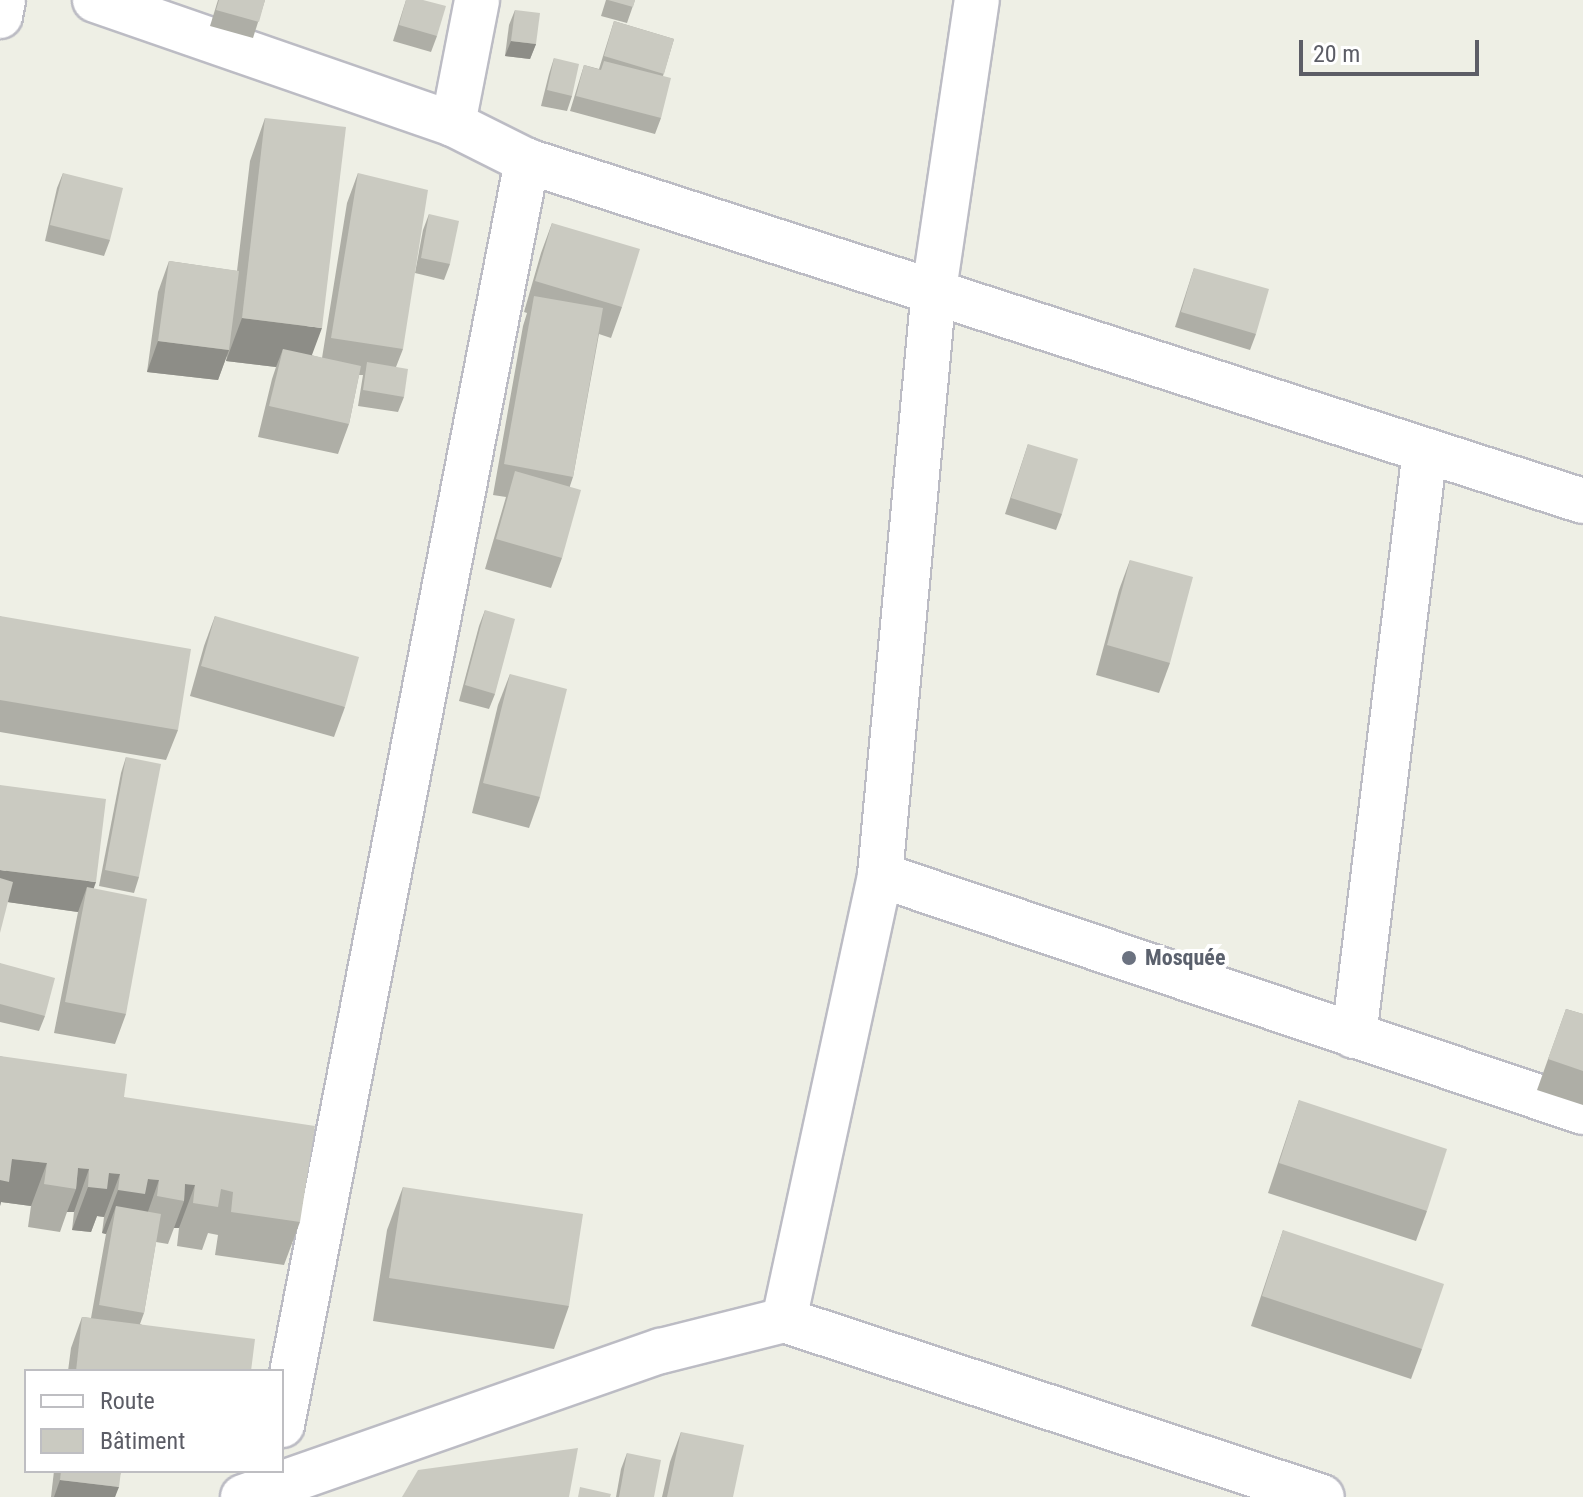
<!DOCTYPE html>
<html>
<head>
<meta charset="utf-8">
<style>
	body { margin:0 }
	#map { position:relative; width:1583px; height:1497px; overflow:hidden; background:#eeefe5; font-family:"Roboto Condensed",sans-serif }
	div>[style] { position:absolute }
	.roads { filter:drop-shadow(2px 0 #bcbcc4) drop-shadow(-2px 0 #bcbcc4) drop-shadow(0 2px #bcbcc4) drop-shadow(0 -2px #bcbcc4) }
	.minor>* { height:44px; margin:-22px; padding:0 22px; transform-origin:22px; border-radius:22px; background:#fff }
	.wall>* { inset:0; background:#aeaea6 }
	.shaded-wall>* { inset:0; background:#8d8d87 }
	.building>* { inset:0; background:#cacac1 }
	.dots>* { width:22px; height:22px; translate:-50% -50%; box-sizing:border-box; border:4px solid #fff; border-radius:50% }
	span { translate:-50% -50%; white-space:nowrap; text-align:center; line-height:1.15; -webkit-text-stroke:8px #fff; paint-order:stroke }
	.worship-label { font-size:22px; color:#5b616d; font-weight:700 }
	.left { translate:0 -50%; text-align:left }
	.legend { position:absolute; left:24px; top:1369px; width:260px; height:104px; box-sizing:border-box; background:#fff; border:2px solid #bebec2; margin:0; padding:10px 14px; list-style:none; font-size:24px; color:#5c5d66 }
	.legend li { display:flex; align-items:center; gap:16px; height:40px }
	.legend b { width:40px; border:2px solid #bebec2 }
	.scale { position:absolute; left:1299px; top:40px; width:180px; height:36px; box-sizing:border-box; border:4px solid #5c5d66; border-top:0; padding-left:10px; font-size:24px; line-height:28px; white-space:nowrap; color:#5c5d66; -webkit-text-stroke:6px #fff; paint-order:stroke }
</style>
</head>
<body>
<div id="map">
	<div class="roads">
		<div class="minor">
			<div style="left:95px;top:0;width:379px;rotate:19.1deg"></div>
			<div style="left:453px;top:124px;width:83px;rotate:26.6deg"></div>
			<div style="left:527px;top:161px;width:1109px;rotate:17.85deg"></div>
			<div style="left:0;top:16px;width:16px;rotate:-79deg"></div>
			<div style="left:453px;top:124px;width:126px;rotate:-79deg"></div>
			<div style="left:880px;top:875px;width:742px;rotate:18.63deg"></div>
			<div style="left:1354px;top:1036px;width:590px;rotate:-83.09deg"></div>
			<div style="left:784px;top:1320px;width:455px;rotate:-77.8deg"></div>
			<div style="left:880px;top:875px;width:587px;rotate:-84.73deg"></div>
			<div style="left:934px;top:290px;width:293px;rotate:-81.6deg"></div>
			<div style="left:282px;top:1425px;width:1288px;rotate:-79.03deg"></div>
			<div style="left:243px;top:1497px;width:443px;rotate:-19.3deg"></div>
			<div style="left:661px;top:1351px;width:127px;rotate:-14.1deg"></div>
			<div style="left:784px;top:1320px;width:566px;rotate:18.21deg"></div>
		</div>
	</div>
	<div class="wall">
		<div style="clip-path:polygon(218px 0,265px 0,253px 38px,210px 26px)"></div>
		<div style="clip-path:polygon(406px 0,437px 36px,431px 52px,393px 41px)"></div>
		<div style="clip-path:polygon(606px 0,635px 0,627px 23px,601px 16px)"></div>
		<div style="clip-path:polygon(515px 10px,536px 44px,530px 59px,505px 56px,509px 25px)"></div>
		<div style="clip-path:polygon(614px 21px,674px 39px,663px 76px,661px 118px,655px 134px,570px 111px,584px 65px,599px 69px)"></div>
		<div style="clip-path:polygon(554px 58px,572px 96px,567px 111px,541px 106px,549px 74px)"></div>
		<div style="clip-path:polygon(265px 118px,311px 355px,322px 358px,347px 203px,358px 173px,403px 349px,396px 367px,404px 397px,398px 412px,358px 406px,363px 375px,359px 375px,349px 424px,338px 454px,258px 437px,272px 379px,276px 367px,226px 361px,227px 355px,218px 380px,147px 372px,158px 292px,169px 261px,237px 271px,250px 161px)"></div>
		<div style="clip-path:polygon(63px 173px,110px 240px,104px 256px,45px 241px,57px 188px)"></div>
		<div style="clip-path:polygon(429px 214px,450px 264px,444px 280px,415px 273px,423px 230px)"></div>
		<div style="clip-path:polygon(552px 223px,622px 307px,611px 338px,599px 334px,573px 477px,570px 486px,562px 558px,551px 588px,485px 569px,506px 497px,493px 495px,523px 326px,527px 313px,524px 312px,541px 253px)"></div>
		<div style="clip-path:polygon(1194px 268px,1256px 334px,1250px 350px,1175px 327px)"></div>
		<div style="clip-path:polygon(1028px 444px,1062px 514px,1056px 530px,1005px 514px)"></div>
		<div style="clip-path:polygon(1130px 560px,1170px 663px,1159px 693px,1096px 675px,1119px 590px)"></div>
		<div style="clip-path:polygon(485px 610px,495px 694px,489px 709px,459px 701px,479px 626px)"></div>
		<div style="clip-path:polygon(0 616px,178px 730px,166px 760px,0 732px)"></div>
		<div style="clip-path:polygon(215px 616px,345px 707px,334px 737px,190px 696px,204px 646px)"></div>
		<div style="clip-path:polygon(510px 674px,540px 797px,529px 828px,472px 813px,498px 705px)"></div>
		<div style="clip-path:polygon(126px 757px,139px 877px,134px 893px,99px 886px,121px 773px)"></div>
		<div style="clip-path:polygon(0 785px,93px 888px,126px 1014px,115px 1044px,54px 1033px,78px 912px,8px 902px)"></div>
		<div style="clip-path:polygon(0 963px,45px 1016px,39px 1031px,0 1022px)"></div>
		<div style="clip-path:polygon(1566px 1009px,1583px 1014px,1583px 1105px,1537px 1090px)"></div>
		<div style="clip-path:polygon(0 1056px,124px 1097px,300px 1222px,284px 1265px,215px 1255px,218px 1235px,208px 1233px,202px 1250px,177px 1246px,179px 1228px,174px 1228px,168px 1244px,156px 1242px,144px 1313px,140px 1324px,251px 1371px,68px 1371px,71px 1348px,82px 1317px,91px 1318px,106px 1234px,102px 1233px,104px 1217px,97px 1216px,91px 1232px,72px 1230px,74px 1212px,67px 1212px,60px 1232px,28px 1227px,31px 1206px,1px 1202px,0 1206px)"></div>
		<div style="clip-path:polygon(1299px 1100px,1427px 1211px,1416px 1241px,1268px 1193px)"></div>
		<div style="clip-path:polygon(403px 1187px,569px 1306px,554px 1349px,373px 1321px,387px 1230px)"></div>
		<div style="clip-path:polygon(1283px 1230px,1422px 1349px,1411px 1379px,1251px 1326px)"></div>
		<div style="clip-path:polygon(681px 1432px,733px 1497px,662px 1497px,670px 1462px)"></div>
		<div style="clip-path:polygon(627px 1453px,654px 1497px,616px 1497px,621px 1469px)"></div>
		<div style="clip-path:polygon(54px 1471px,121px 1471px,115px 1497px,51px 1497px)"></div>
	</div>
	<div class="shaded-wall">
		<div style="clip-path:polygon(511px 41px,536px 44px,530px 59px,505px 56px)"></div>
		<div style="clip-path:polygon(242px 318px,322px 328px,306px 371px,283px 349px,276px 367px,226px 361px)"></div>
		<div style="clip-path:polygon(158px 341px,229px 350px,218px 380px,147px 372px)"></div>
		<div style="clip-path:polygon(0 870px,96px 882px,85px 913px,87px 887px,78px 912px,0 901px)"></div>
		<div style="clip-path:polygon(12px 1159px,47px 1163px,31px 1206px,1px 1202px,0 1206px,0 1180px)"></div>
		<div style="clip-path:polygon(78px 1168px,89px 1169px,74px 1212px,67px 1212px,76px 1189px)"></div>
		<div style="clip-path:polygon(109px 1173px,120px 1174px,104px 1217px,97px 1216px,91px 1232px,72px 1230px,88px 1187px)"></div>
		<div style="clip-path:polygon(148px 1179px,159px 1180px,144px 1223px,116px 1206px,106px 1234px,102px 1233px,118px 1190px)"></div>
		<div style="clip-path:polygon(185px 1184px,195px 1185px,179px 1228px,174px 1228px,184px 1201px)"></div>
		<div style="clip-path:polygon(60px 1480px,119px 1487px,115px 1497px,54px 1497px)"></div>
	</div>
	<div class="building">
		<div style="clip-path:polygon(219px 0,265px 0,259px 22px,216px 10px)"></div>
		<div style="clip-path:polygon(406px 0,423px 0,446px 6px,437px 36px,399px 25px)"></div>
		<div style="clip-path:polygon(608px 0,635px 0,633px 7px)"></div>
		<div style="clip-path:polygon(515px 10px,540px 13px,536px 44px,511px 41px)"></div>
		<div style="clip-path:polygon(614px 21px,674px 39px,664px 74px,604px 56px)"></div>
		<div style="clip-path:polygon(554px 58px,579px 64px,572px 96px,547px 90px)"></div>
		<div style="clip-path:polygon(604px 61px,671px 78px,661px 118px,576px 96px,584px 65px,601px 70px)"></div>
		<div style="clip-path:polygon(265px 118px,346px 127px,322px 328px,242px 318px)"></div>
		<div style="clip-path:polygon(63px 173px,123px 188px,110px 240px,50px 225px)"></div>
		<div style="clip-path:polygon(358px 173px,428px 190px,403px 349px,331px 338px)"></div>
		<div style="clip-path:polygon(429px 214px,459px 221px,450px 264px,421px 258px)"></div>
		<div style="clip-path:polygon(552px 223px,640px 249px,622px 307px,535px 281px)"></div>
		<div style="clip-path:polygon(169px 261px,239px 271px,229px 350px,158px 341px)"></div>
		<div style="clip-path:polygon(1194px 268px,1269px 289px,1256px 334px,1181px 312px)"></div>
		<div style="clip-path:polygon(534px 296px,603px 308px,573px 477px,504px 464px)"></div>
		<div style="clip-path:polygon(283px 349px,361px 366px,349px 424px,269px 406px)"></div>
		<div style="clip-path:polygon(367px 362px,408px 369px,404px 397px,363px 390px)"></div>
		<div style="clip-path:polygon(1028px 444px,1078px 459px,1062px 514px,1011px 498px)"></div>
		<div style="clip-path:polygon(515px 471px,581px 490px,562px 558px,496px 539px)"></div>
		<div style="clip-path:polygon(1130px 560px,1193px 577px,1170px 663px,1107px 645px)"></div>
		<div style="clip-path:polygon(485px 610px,515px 619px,495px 694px,465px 685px)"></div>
		<div style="clip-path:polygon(0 616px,191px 649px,178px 730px,0 700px)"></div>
		<div style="clip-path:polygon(215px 616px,359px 657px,345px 707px,201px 666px)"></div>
		<div style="clip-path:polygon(510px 674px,567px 689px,540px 797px,483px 783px)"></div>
		<div style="clip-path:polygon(126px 757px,161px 764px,139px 877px,105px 870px)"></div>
		<div style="clip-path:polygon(0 785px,106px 799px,96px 882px,0 870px)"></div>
		<div style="clip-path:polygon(0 878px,13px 882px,0 933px)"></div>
		<div style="clip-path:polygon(87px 887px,147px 899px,126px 1014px,65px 1002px)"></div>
		<div style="clip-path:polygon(0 963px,55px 978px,45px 1016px,0 1004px)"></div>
		<div style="clip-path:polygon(1566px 1009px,1583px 1014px,1583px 1071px,1548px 1059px)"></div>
		<div style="clip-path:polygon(0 1056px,127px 1074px,124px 1097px,315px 1126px,300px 1222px,231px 1212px,233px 1192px,221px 1189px,218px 1207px,193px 1203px,195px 1185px,185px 1184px,184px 1201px,157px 1196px,159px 1180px,148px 1179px,145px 1194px,118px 1190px,120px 1174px,109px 1173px,107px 1189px,88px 1187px,89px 1169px,78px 1168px,76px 1189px,44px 1184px,47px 1163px,12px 1159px,9px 1182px,0 1180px)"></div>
		<div style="clip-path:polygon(1299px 1100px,1447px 1149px,1427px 1211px,1279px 1163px)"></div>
		<div style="clip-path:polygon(403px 1187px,583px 1214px,569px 1306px,389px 1278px)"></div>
		<div style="clip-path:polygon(116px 1206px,161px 1214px,144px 1313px,99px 1305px)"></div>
		<div style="clip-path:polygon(1283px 1230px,1444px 1284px,1422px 1349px,1262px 1296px)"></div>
		<div style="clip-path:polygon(82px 1317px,255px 1339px,251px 1371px,76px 1371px)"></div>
		<div style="clip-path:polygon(681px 1432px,744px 1445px,733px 1497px,667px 1497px)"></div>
		<div style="clip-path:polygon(578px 1448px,569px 1497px,402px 1497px,418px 1470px)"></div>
		<div style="clip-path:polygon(627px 1453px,661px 1460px,654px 1497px,619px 1497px)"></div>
		<div style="clip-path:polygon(61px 1471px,121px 1471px,119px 1487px,60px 1480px)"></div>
		<div style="clip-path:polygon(580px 1487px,611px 1494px,610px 1497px,578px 1497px)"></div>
	</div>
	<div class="dots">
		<div style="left:1129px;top:958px;background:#6b7280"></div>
	</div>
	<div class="worship-label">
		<span class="left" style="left:1145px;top:958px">Mosquée</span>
	</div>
	<ul class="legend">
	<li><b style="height:10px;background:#fff"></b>Route</li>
	<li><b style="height:22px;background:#cacac1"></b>Bâtiment</li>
	</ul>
	<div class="scale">20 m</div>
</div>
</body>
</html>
